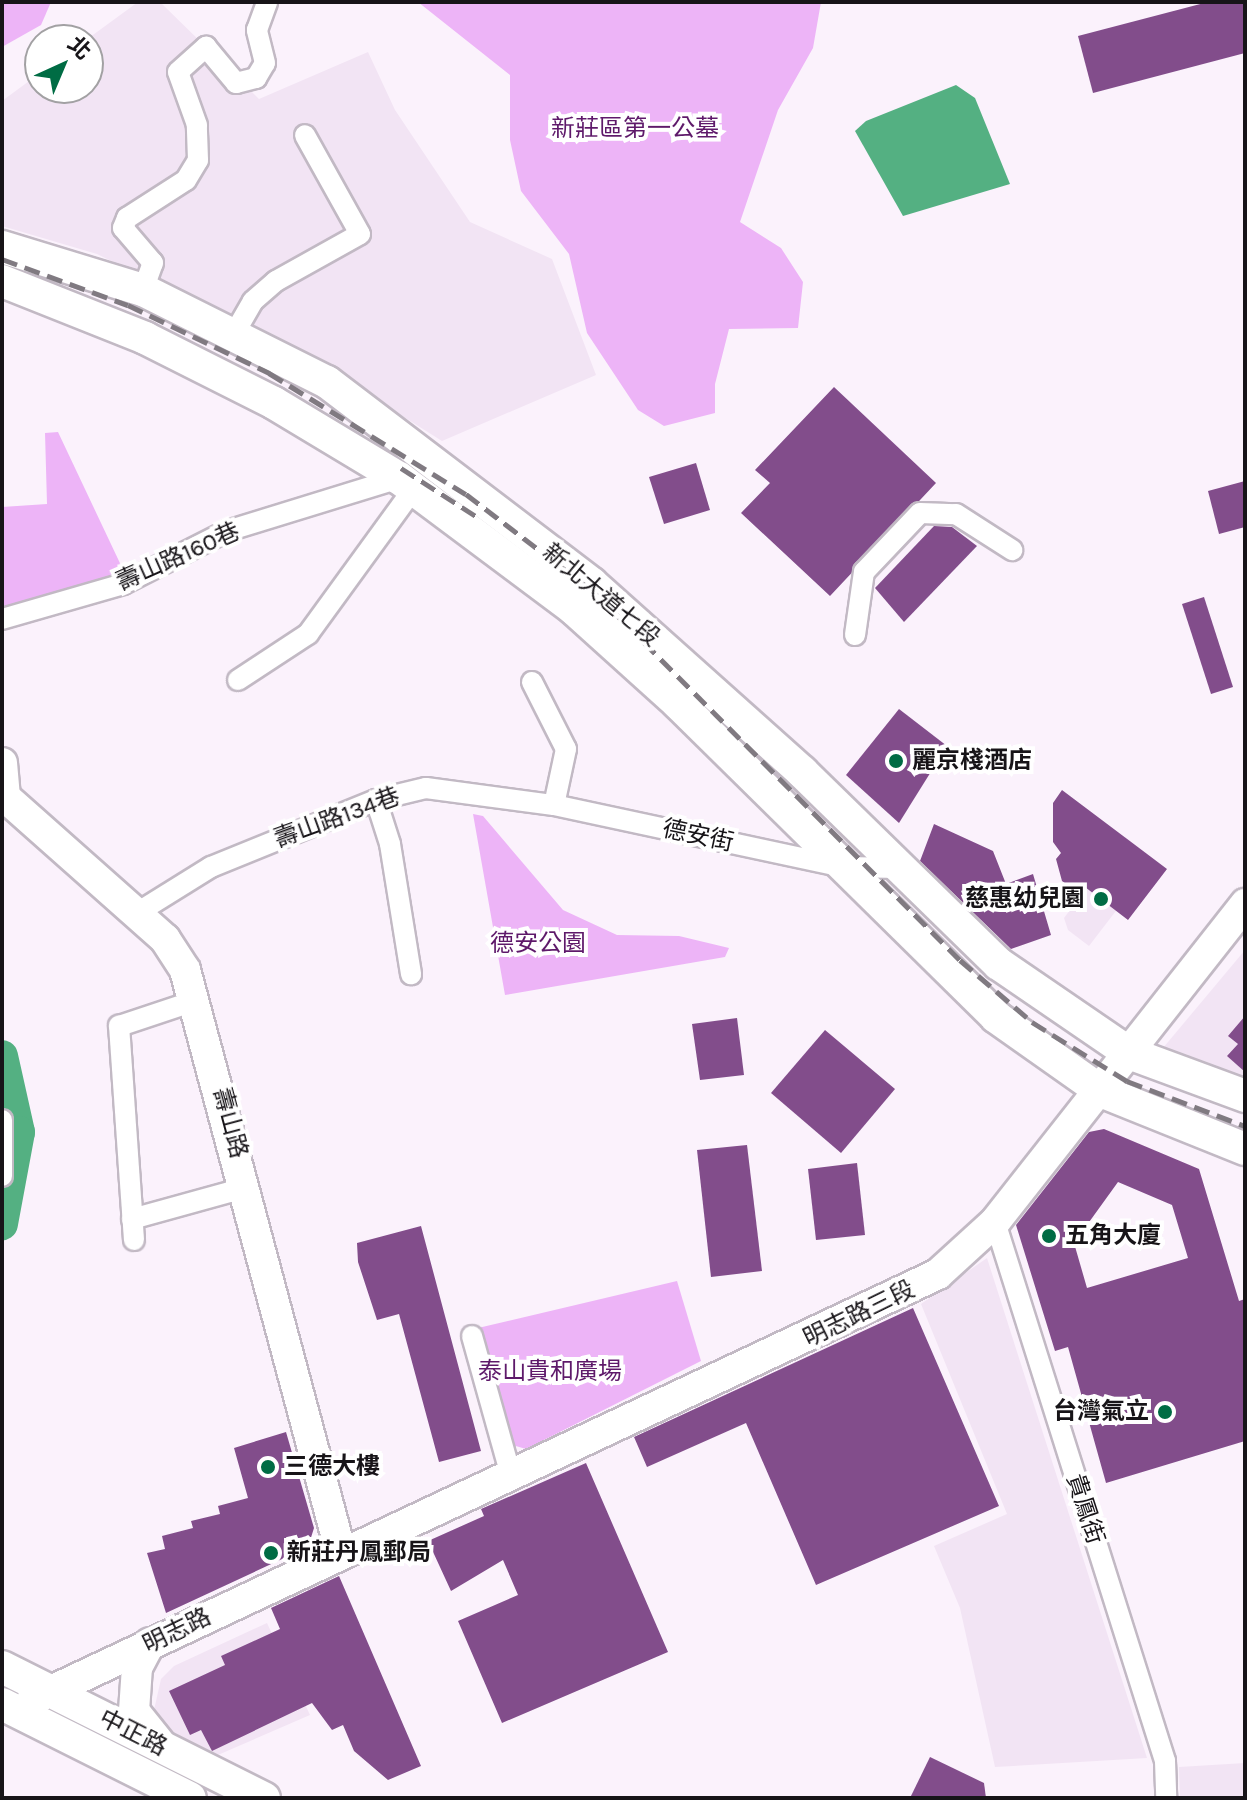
<!DOCTYPE html>
<html>
<head>
<meta charset="utf-8">
<style>
	body { margin:0 }
	#map { position:relative; width:1247px; height:1800px; overflow:hidden; background:#fbf2fc; font-family:Karla,"Noto Sans TC",sans-serif }
	div>[style] { position:absolute }
	.built>* { inset:0; background:#f2e4f4 }
	.green>* { inset:0; background:#edb4f7 }
	.water>* { inset:0; background:#54b082 }
	.river>* { height:32px; margin:-16px; padding:0 16px; transform-origin:16px; border-radius:16px; background:#54b082 }
	.building>* { inset:0; background:#824d8b }
	.roads { filter:drop-shadow(2px 0 #c2b9c4) drop-shadow(-2px 0 #c2b9c4) drop-shadow(0 2px #c2b9c4) drop-shadow(0 -2px #c2b9c4) }
	.street>* { height:20px; margin:-10px; padding:0 10px; transform-origin:10px; border-radius:10px; background:#fff }
	.secondary>* { height:30px; margin:-15px; padding:0 15px; transform-origin:15px; border-radius:15px; background:#fff }
	.primary>* { height:32px; margin:-16px; padding:0 16px; transform-origin:16px; border-radius:16px; background:#fff }
	.rail>* { height:5px; margin-top:-2.5px; transform-origin:0; background:repeating-linear-gradient(90deg,#807a81 0 16px,transparent 0 24px) }
	.dots>* { width:22px; height:22px; translate:-50% -50%; box-sizing:border-box; border:4px solid #fff; border-radius:50% }
	span { translate:-50% -50%; white-space:nowrap; text-align:center; line-height:1.15; -webkit-text-stroke:8px #fff; paint-order:stroke }
	.park-label { font-size:24px; color:#5e196a }
	.street-label { font-size:24px; color:#171418 }
	.poi-label { font-size:24px; color:#171418; font-weight:700 }
	.left { translate:0 -50%; text-align:left }
	.right { translate:-100% -50%; text-align:right }
	.frame { position:absolute; inset:0; border:4px solid #171418; pointer-events:none }
	.north { position:absolute; left:24px; top:24px; width:80px; height:80px; box-sizing:border-box; background:#fff; border:2px solid #a2a1a3; border-radius:50%; rotate:44deg; font-size:22px; font-weight:700; line-height:32px; text-align:center; color:#171418 }
	.north::after { content:''; display:block; margin:auto; width:28px; height:36px; background:#006c44; clip-path:polygon(50% 0,100% 100%,50% 72%,0 100%) }
</style>
</head>
<body>
<div id="map">
	<div class="built">
		<div style="clip-path:polygon(138px 2px,160px 2px,259px 99px,368px 52px,395px 110px,470px 222px,552px 259px,596px 375px,442px 441px,318px 363px,97px 254px,2px 226px,2px 101px,40px 73px,40px 88px,88px 88px,86px 40px)"></div>
		<div style="clip-path:polygon(1125px 837px,1155px 860px,1089px 946px,1068px 930px,1064px 918px)"></div>
		<div style="clip-path:polygon(1245px 950px,1245px 1093px,1173px 1066px,1163px 1048px)"></div>
		<div style="clip-path:polygon(987px 1258px,1147px 1758px,995px 1767px,960px 1608px,934px 1546px,1007px 1514px,921px 1304px)"></div>
		<div style="clip-path:polygon(267px 1623px,310px 1715px,211px 1758px,173px 1739px,154px 1710px,161px 1679px,174px 1666px)"></div>
		<div style="clip-path:polygon(1245px 1763px,1245px 1798px,1180px 1798px,1179px 1767px)"></div>
	</div>
	<div class="green">
		<div style="clip-path:polygon(2px 2px,51px 2px,41px 25px,2px 47px)"></div>
		<div style="clip-path:polygon(418px 2px,821px 2px,813px 48px,778px 110px,740px 222px,781px 248px,803px 282px,798px 328px,729px 329px,715px 384px,715px 413px,664px 426px,638px 410px,587px 333px,569px 254px,521px 191px,510px 140px,510px 75px)"></div>
		<div style="clip-path:polygon(58px 432px,127px 578px,2px 612px,2px 507px,47px 504px,45px 433px)"></div>
		<div style="clip-path:polygon(473px 814px,483px 816px,563px 910px,617px 935px,679px 936px,729px 948px,725px 957px,505px 995px)"></div>
		<div style="clip-path:polygon(677px 1281px,701px 1361px,526px 1449px,509px 1444px,478px 1328px)"></div>
	</div>
	<div class="water">
		<div style="clip-path:polygon(956px 85px,975px 98px,1010px 184px,903px 216px,855px 131px,866px 121px)"></div>
	</div>
	<div class="river">
		<div style="left:2px;top:1056px;width:78px;rotate:77.4deg"></div>
		<div style="left:19px;top:1132px;width:94px;rotate:100.5deg"></div>
	</div>
	<div class="building">
		<div style="clip-path:polygon(1208px 2px,1245px 2px,1245px 53px,1093px 93px,1078px 36px)"></div>
		<div style="clip-path:polygon(834px 387px,936px 483px,830px 596px,741px 513px,770px 483px,755px 470px)"></div>
		<div style="clip-path:polygon(696px 463px,710px 510px,664px 524px,649px 477px)"></div>
		<div style="clip-path:polygon(1245px 481px,1245px 527px,1219px 534px,1208px 491px)"></div>
		<div style="clip-path:polygon(934px 526px,952px 527px,977px 546px,904px 622px,875px 588px)"></div>
		<div style="clip-path:polygon(1204px 597px,1233px 687px,1211px 694px,1182px 604px)"></div>
		<div style="clip-path:polygon(899px 709px,947px 746px,899px 823px,846px 775px)"></div>
		<div style="clip-path:polygon(1062px 790px,1167px 869px,1128px 920px,1085px 887px,1080px 894px,1062px 881px,1056px 859px,1061px 853px,1053px 842px,1053px 803px)"></div>
		<div style="clip-path:polygon(934px 824px,993px 851px,1006px 884px,1033px 874px,1051px 935px,1011px 949px,920px 861px)"></div>
		<div style="clip-path:polygon(1245px 1016px,1245px 1072px,1227px 1056px,1238px 1044px,1228px 1036px)"></div>
		<div style="clip-path:polygon(737px 1018px,744px 1075px,700px 1080px,692px 1024px)"></div>
		<div style="clip-path:polygon(825px 1030px,895px 1089px,841px 1153px,771px 1093px)"></div>
		<div style="clip-path:polygon(evenodd,1104px 1129px,1199px 1169px,1239px 1301px,1245px 1299px,1245px 1441px,1106px 1483px,1068px 1347px,1055px 1351px,1016px 1225px,1089px 1132px,1104px 1129px,1118px 1182px,1172px 1205px,1188px 1258px,1087px 1288px,1074px 1243px,1118px 1182px)"></div>
		<div style="clip-path:polygon(747px 1145px,762px 1271px,711px 1277px,697px 1150px)"></div>
		<div style="clip-path:polygon(857px 1163px,865px 1235px,816px 1240px,808px 1169px)"></div>
		<div style="clip-path:polygon(421px 1226px,481px 1451px,439px 1462px,399px 1314px,377px 1320px,358px 1262px,357px 1243px)"></div>
		<div style="clip-path:polygon(913px 1308px,999px 1506px,816px 1585px,746px 1423px,647px 1467px,634px 1437px)"></div>
		<div style="clip-path:polygon(286px 1432px,314px 1528px,308px 1547px,166px 1613px,147px 1553px,165px 1549px,162px 1536px,193px 1528px,191px 1521px,220px 1514px,218px 1506px,248px 1498px,234px 1448px)"></div>
		<div style="clip-path:polygon(586px 1463px,668px 1652px,502px 1723px,458px 1621px,518px 1595px,503px 1560px,451px 1591px,428px 1541px,484px 1516px,481px 1509px)"></div>
		<div style="clip-path:polygon(339px 1576px,421px 1766px,388px 1780px,354px 1751px,343px 1725px,332px 1730px,312px 1703px,212px 1751px,201px 1730px,190px 1735px,169px 1691px,225px 1665px,221px 1656px,280px 1629px,271px 1608px)"></div>
		<div style="clip-path:polygon(930px 1757px,984px 1783px,986px 1798px,910px 1798px)"></div>
	</div>
	<div class="roads">
		<div class="street">
			<div style="left:143px;top:290px;width:29px;rotate:-70deg"></div>
			<div style="left:153px;top:263px;width:46px;rotate:-130.6deg"></div>
			<div style="left:123px;top:228px;width:11px;rotate:-68deg"></div>
			<div style="left:127px;top:218px;width:70px;rotate:-32.8deg"></div>
			<div style="left:186px;top:180px;width:23px;rotate:-59deg"></div>
			<div style="left:198px;top:160px;width:35px;rotate:-92deg"></div>
			<div style="left:197px;top:125px;width:56px;rotate:-109.7deg"></div>
			<div style="left:178px;top:72px;width:38px;rotate:-42deg"></div>
			<div style="left:206px;top:47px;width:47px;rotate:50.2deg"></div>
			<div style="left:236px;top:83px;width:21px;rotate:-14deg"></div>
			<div style="left:256px;top:78px;width:17px;rotate:-59deg"></div>
			<div style="left:265px;top:63px;width:34px;rotate:-104deg"></div>
			<div style="left:257px;top:30px;width:30px;rotate:-70deg"></div>
			<div style="left:234px;top:334px;width:38px;rotate:-60deg"></div>
			<div style="left:253px;top:301px;width:30px;rotate:-41deg"></div>
			<div style="left:276px;top:281px;width:96px;rotate:-29.2deg"></div>
			<div style="left:360px;top:234px;width:113px;rotate:-119.1deg"></div>
			<div style="left:2px;top:619px;width:126px;rotate:-16.1deg"></div>
			<div style="left:123px;top:584px;width:117px;rotate:-27deg"></div>
			<div style="left:227px;top:531px;width:180px;rotate:-17.1deg"></div>
			<div style="left:855px;top:635px;width:64px;rotate:-81.9deg"></div>
			<div style="left:864px;top:572px;width:81px;rotate:-46.5deg"></div>
			<div style="left:920px;top:513px;width:36px;rotate:2deg"></div>
			<div style="left:956px;top:514px;width:67px;rotate:32.7deg"></div>
			<div style="left:238px;top:680px;width:84px;rotate:-33.3deg"></div>
			<div style="left:308px;top:634px;width:180px;rotate:-54deg"></div>
			<div style="left:532px;top:682px;width:75px;rotate:63.1deg"></div>
			<div style="left:566px;top:749px;width:57px;rotate:102.1deg"></div>
			<div style="left:376px;top:800px;width:46px;rotate:72.3deg"></div>
			<div style="left:390px;top:844px;width:132px;rotate:80.8deg"></div>
			<div style="left:137px;top:913px;width:87px;rotate:-31.9deg"></div>
			<div style="left:211px;top:867px;width:178px;rotate:-22.1deg"></div>
			<div style="left:376px;top:800px;width:51px;rotate:-13.5deg"></div>
			<div style="left:426px;top:788px;width:129px;rotate:7.6deg"></div>
			<div style="left:554px;top:805px;width:296px;rotate:12.1deg"></div>
			<div style="left:843px;top:867px;width:58px;rotate:1deg"></div>
			<div style="left:2px;top:1120px;width:56px;rotate:90deg"></div>
			<div style="left:132px;top:1219px;width:119px;rotate:-15.5deg"></div>
			<div style="left:995px;top:1222px;width:565px;rotate:72.49deg"></div>
			<div style="left:1165px;top:1761px;width:37px;rotate:88deg"></div>
			<div style="left:134px;top:1240px;width:215px;rotate:-94deg"></div>
			<div style="left:119px;top:1026px;width:82px;rotate:-18.4deg"></div>
			<div style="left:472px;top:1336px;width:145px;rotate:74.4deg"></div>
		</div>
		<div class="secondary">
			<div style="left:2px;top:763px;width:34px;rotate:85deg"></div>
			<div style="left:5px;top:797px;width:214px;rotate:41.6deg"></div>
			<div style="left:165px;top:939px;width:37px;rotate:57deg"></div>
			<div style="left:185px;top:970px;width:604px;rotate:75.02deg"></div>
			<div style="left:150px;top:1643px;width:27px;rotate:118deg"></div>
			<div style="left:137px;top:1667px;width:44px;rotate:93.9deg"></div>
			<div style="left:134px;top:1711px;width:46px;rotate:51.1deg"></div>
			<div style="left:32px;top:1700px;width:1001px;rotate:-25.18deg"></div>
			<div style="left:938px;top:1274px;width:77px;rotate:-42.4deg"></div>
			<div style="left:995px;top:1222px;width:405px;rotate:-51.8deg"></div>
		</div>
		<div class="primary">
			<div style="left:2px;top:247px;width:147px;rotate:17deg"></div>
			<div style="left:143px;top:290px;width:206px;rotate:26.6deg"></div>
			<div style="left:327px;top:382px;width:333px;rotate:37.3deg"></div>
			<div style="left:592px;top:584px;width:282px;rotate:41.8deg"></div>
			<div style="left:802px;top:772px;width:275px;rotate:44.3deg"></div>
			<div style="left:999px;top:964px;width:158px;rotate:34.4deg"></div>
			<div style="left:1129px;top:1053px;width:124px;rotate:20.3deg"></div>
			<div style="left:2px;top:281px;width:154px;rotate:21.7deg"></div>
			<div style="left:145px;top:338px;width:144px;rotate:26.7deg"></div>
			<div style="left:274px;top:403px;width:146px;rotate:31deg"></div>
			<div style="left:399px;top:478px;width:219px;rotate:36.8deg"></div>
			<div style="left:574px;top:609px;width:142px;rotate:42.1deg"></div>
			<div style="left:679px;top:704px;width:445px;rotate:44.6deg"></div>
			<div style="left:996px;top:1017px;width:128px;rotate:35.2deg"></div>
			<div style="left:1101px;top:1091px;width:155px;rotate:21.9deg"></div>
			<div style="left:2px;top:1667px;width:293px;rotate:26.6deg"></div>
			<div style="left:2px;top:1704px;width:210px;rotate:26.6deg"></div>
		</div>
	</div>
	<div class="rail">
		<div style="left:2px;top:259px;width:134px;rotate:20.1deg"></div>
		<div style="left:128px;top:305px;width:157px;rotate:25.7deg"></div>
		<div style="left:269px;top:373px;width:231px;rotate:31.6deg"></div>
		<div style="left:466px;top:494px;width:160px;rotate:37.4deg"></div>
		<div style="left:593px;top:591px;width:520px;rotate:45.16deg"></div>
		<div style="left:960px;top:960px;width:95px;rotate:40.7deg"></div>
		<div style="left:1032px;top:1022px;width:112px;rotate:31.8deg"></div>
		<div style="left:1127px;top:1081px;width:126px;rotate:20.9deg"></div>
		<div style="left:401px;top:468px;width:93px;rotate:32.7deg"></div>
	</div>
	<div class="dots">
		<div style="left:896px;top:761px;background:#006c44"></div>
		<div style="left:1101px;top:899px;background:#006c44"></div>
		<div style="left:1049px;top:1236px;background:#006c44"></div>
		<div style="left:1165px;top:1412px;background:#006c44"></div>
		<div style="left:268px;top:1467px;background:#006c44"></div>
		<div style="left:271px;top:1553px;background:#006c44"></div>
	</div>
	<div class="park-label">
		<span style="left:635px;top:129px">新莊區第一公墓</span>
		<span style="left:538px;top:944px">德安公園</span>
		<span style="left:550px;top:1372px">泰山貴和廣場</span>
	</div>
	<div class="street-label">
		<span style="left:178px;top:557px;rotate:-24deg">壽山路160巷</span>
		<span style="left:601px;top:595px;rotate:40deg">新北大道七段</span>
		<span style="left:337px;top:818px;rotate:-20deg">壽山路134巷</span>
		<span style="left:698px;top:836px;rotate:12deg">德安街</span>
		<span style="left:230px;top:1123px;rotate:75deg">壽山路</span>
		<span style="left:859px;top:1314px;rotate:-26deg">明志路三段</span>
		<span style="left:1085px;top:1509px;rotate:72deg">貴鳳街</span>
		<span style="left:177px;top:1631px;rotate:-26deg">明志路</span>
		<span style="left:133px;top:1733px;rotate:27deg">中正路</span>
	</div>
	<div class="poi-label">
		<span class="left" style="left:912px;top:761px">麗京棧酒店</span>
		<span class="right" style="left:1085px;top:899px">慈惠幼兒園</span>
		<span class="left" style="left:1065px;top:1236px">五角大廈</span>
		<span class="right" style="left:1149px;top:1412px">台灣氣立</span>
		<span class="left" style="left:284px;top:1467px">三德大樓</span>
		<span class="left" style="left:287px;top:1553px">新莊丹鳳郵局</span>
	</div>
	<div class="frame"></div>
	<div class="north">北</div>
</div>
</body>
</html>
